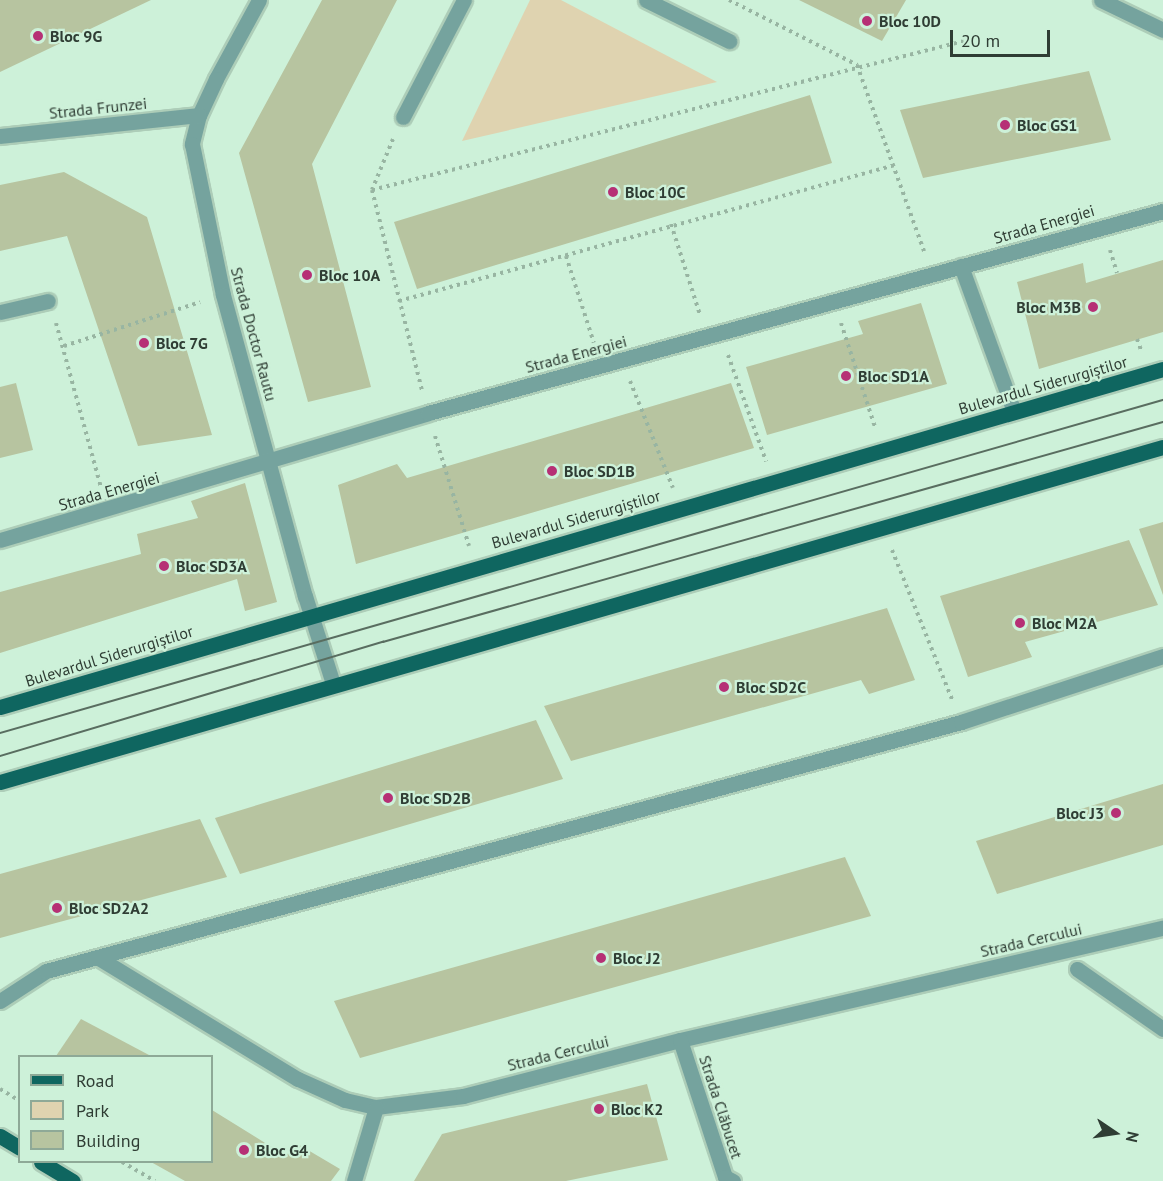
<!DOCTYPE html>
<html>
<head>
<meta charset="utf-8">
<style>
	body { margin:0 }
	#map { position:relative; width:1163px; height:1181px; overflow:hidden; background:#cdf1d9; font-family:"PT Sans",sans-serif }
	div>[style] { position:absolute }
	.green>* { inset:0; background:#dfd3b0 }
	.building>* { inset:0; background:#b7c4a0 }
	.path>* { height:4px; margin-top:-2px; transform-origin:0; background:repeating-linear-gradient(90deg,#98b5a2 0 3px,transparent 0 7.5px) }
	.roads { filter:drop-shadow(2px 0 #adcdb8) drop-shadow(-2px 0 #adcdb8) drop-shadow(0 2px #adcdb8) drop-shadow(0 -2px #adcdb8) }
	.minor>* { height:15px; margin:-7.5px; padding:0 7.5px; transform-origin:7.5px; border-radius:7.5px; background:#75a39e }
	.major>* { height:15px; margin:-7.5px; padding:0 7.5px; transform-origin:7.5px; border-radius:7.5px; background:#0f6660 }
	.tram>* { height:1.5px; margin:-0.75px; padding:0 0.75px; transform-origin:0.75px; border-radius:0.75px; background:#596d60 }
	.dots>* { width:16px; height:16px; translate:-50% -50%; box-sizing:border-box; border:3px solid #cdf1d9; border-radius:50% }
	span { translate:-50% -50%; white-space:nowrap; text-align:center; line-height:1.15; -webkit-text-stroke:4.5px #cdf1d9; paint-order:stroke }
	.poi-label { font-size:16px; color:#2f3d34; font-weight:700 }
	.left { translate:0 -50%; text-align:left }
	.right { translate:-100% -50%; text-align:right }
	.street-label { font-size:16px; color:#2f3d34 }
	.legend { position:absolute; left:18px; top:1055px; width:195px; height:108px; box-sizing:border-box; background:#cdf1d9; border:2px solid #8ea997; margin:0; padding:8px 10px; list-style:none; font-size:18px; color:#2f3d34 }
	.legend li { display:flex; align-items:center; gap:12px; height:30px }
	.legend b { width:30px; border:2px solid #8ea997 }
	.north { position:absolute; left:1085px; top:1103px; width:60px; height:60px; -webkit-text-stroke:4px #cdf1d9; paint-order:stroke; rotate:103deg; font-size:16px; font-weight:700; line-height:24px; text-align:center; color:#2f3d34 }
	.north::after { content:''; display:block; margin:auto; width:21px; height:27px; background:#2f3d34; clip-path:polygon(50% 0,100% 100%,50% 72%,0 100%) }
	.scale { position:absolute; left:950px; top:30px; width:100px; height:27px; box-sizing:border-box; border:3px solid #2f3d34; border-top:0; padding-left:8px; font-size:18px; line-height:21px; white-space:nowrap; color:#2f3d34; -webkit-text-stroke:4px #cdf1d9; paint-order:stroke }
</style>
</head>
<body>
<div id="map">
	<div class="green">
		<div style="clip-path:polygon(530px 0,561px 0,717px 82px,462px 141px)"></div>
	</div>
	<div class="building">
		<div style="clip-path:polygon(0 0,151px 0,0 72px)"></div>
		<div style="clip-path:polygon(322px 0,397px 0,312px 164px,371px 387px,308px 402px,239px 153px)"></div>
		<div style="clip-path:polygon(799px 0,906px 0,882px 41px)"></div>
		<div style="clip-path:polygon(1089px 71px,1111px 140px,923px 178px,900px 110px)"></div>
		<div style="clip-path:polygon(810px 95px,832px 163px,417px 289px,394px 222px)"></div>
		<div style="clip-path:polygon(64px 172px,147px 217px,212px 435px,138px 446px,67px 236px,0 251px,0 185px)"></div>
		<div style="clip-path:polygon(1163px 260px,1163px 332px,1039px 369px,1017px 282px,1083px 263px,1086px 283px)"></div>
		<div style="clip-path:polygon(921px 303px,947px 384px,767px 435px,746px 367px,863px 334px,858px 321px)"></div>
		<div style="clip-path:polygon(16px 383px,33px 450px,0 458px,0 387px)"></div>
		<div style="clip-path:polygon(731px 383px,754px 448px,356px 564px,338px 485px,397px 464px,407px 478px)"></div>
		<div style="clip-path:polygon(245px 483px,277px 602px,245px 611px,237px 579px,0 653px,0 592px,141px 554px,137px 534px,198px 518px,191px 501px)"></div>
		<div style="clip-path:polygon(1163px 522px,1163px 595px,1139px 529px)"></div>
		<div style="clip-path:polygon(1129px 540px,1158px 605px,1025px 642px,1032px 657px,968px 677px,940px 596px)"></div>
		<div style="clip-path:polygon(887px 608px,915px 680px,869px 694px,861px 680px,571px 761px,544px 706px)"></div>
		<div style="clip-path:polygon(536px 720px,563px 779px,240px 874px,215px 818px)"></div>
		<div style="clip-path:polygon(1163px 784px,1163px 845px,997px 894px,976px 841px)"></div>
		<div style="clip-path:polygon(200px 819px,227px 877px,0 938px,0 874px)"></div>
		<div style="clip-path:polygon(845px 857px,871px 916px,360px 1058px,334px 1001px)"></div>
		<div style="clip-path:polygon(81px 1019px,149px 1055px,56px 1056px)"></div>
		<div style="clip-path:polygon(647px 1084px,668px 1160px,566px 1181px,414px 1181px,442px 1134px)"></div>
		<div style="clip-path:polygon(212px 1110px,286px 1156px,296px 1143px,340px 1169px,331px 1181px,185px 1181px,151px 1162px,212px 1162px)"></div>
	</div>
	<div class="path">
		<div style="left:729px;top:0;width:144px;rotate:26.9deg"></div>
		<div style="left:857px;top:65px;width:198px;rotate:70.2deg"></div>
		<div style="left:393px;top:139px;width:55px;rotate:112.4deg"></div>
		<div style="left:372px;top:190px;width:207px;rotate:76deg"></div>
		<div style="left:372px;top:190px;width:610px;rotate:-14.13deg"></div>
		<div style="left:671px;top:224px;width:96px;rotate:72.3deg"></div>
		<div style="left:1110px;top:250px;width:24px;rotate:73deg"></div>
		<div style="left:566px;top:256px;width:91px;rotate:72.2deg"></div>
		<div style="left:399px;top:301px;width:514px;rotate:-15.33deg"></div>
		<div style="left:56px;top:323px;width:170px;rotate:74.7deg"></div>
		<div style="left:841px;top:323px;width:109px;rotate:71.9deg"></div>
		<div style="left:1137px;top:339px;width:12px;rotate:70deg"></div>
		<div style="left:64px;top:346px;width:143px;rotate:-17.9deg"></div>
		<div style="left:728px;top:355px;width:113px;rotate:70.3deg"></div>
		<div style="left:630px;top:381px;width:115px;rotate:68.1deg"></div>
		<div style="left:435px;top:436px;width:115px;rotate:72.8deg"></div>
		<div style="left:892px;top:550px;width:161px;rotate:68.1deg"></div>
		<div style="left:0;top:1089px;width:23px;rotate:31deg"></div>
		<div style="left:122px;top:1162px;width:38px;rotate:30deg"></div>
	</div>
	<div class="roads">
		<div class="minor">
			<div style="left:259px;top:0;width:90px;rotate:118.6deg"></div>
			<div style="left:216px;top:79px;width:40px;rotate:115deg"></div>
			<div style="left:199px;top:115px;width:30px;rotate:104deg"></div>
			<div style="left:192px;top:144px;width:154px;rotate:78.4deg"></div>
			<div style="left:223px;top:295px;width:312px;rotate:74.8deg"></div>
			<div style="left:305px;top:596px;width:92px;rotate:72.3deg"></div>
			<div style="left:646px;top:0;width:93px;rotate:26.3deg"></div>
			<div style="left:1101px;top:0;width:69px;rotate:25.8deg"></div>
			<div style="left:403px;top:117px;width:132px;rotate:-62.5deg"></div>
			<div style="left:0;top:136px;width:200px;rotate:-6deg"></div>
			<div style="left:961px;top:266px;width:155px;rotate:70deg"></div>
			<div style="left:0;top:312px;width:49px;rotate:-12.9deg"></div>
			<div style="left:0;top:540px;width:446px;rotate:-16.5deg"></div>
			<div style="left:428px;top:413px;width:762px;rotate:-15.37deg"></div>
			<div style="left:97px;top:957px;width:235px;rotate:31.3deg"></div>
			<div style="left:298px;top:1079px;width:51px;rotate:24.1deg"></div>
			<div style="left:345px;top:1100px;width:32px;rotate:13deg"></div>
			<div style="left:376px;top:1107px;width:88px;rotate:-7.2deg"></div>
			<div style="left:463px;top:1096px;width:224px;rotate:-14.5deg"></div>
			<div style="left:680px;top:1040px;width:496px;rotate:-13.1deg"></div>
			<div style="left:1077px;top:969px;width:105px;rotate:34.9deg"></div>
			<div style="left:0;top:1001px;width:55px;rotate:-33.1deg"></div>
			<div style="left:46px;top:971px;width:948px;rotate:-15.22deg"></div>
			<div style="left:961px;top:722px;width:213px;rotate:-18.1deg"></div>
			<div style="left:680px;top:1040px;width:144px;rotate:71.8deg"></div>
			<div style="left:725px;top:1177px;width:9px;rotate:27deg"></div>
			<div style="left:354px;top:1181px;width:77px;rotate:-73.4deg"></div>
		</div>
		<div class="major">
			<div style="left:0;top:707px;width:1211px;rotate:-16.21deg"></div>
			<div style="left:0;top:782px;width:1210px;rotate:-16.07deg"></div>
			<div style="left:0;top:1136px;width:23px;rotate:31deg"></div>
			<div style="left:41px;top:1162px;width:37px;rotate:31deg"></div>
		</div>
	</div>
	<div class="tram">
		<div style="left:0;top:733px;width:1210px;rotate:-15.98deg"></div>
		<div style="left:0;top:756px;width:400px;rotate:-16.6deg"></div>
		<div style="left:383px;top:642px;width:810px;rotate:-15.75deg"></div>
	</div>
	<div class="dots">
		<div style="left:867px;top:21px;background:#b63075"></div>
		<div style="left:38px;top:36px;background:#b63075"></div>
		<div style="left:1005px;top:125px;background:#b63075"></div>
		<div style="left:613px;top:192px;background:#b63075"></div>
		<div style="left:307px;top:275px;background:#b63075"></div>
		<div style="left:1093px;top:307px;background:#b63075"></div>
		<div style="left:144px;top:343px;background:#b63075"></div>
		<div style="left:846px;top:376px;background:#b63075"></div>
		<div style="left:552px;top:471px;background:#b63075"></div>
		<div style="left:164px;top:566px;background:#b63075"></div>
		<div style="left:1020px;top:623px;background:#b63075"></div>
		<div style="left:724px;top:687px;background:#b63075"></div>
		<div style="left:388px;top:798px;background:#b63075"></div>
		<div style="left:1116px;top:813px;background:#b63075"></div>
		<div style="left:57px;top:908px;background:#b63075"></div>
		<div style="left:601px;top:958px;background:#b63075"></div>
		<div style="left:599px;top:1109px;background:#b63075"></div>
		<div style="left:244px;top:1150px;background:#b63075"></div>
	</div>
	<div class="poi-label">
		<span class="left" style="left:879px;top:21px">Bloc 10D</span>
		<span class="left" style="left:50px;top:36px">Bloc 9G</span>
		<span class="left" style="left:1017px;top:125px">Bloc GS1</span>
		<span class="left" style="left:625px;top:192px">Bloc 10C</span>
		<span class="left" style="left:319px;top:275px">Bloc 10A</span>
		<span class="right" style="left:1081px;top:307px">Bloc M3B</span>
		<span class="left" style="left:156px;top:343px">Bloc 7G</span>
		<span class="left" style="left:858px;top:376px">Bloc SD1A</span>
		<span class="left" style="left:564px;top:471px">Bloc SD1B</span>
		<span class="left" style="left:176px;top:566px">Bloc SD3A</span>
		<span class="left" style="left:1032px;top:623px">Bloc M2A</span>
		<span class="left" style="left:736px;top:687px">Bloc SD2C</span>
		<span class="left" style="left:400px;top:798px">Bloc SD2B</span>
		<span class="right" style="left:1104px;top:813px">Bloc J3</span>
		<span class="left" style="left:69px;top:908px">Bloc SD2A2</span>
		<span class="left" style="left:613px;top:958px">Bloc J2</span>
		<span class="left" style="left:611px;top:1109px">Bloc K2</span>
		<span class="left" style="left:256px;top:1150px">Bloc G4</span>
	</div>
	<div class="street-label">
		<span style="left:98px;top:108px;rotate:-6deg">Strada Frunzei</span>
		<span style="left:1044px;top:224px;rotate:-16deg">Strada Energiei</span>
		<span style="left:254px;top:334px;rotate:75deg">Strada Doctor Rautu</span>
		<span style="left:576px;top:354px;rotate:-15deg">Strada Energiei</span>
		<span style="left:1043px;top:385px;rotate:-16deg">Bulevardul Siderurgiștilor</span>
		<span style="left:109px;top:491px;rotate:-16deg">Strada Energiei</span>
		<span style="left:576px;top:519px;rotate:-16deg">Bulevardul Siderurgiștilor</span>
		<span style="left:109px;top:656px;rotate:-17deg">Bulevardul Siderurgiștilor</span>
		<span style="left:1031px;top:940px;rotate:-13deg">Strada Cercului</span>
		<span style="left:558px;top:1053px;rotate:-14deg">Strada Cercului</span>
		<span style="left:721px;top:1107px;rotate:72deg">Strada Clăbucet</span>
	</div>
	<ul class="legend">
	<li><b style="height:8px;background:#0f6660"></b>Road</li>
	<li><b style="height:16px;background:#dfd3b0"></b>Park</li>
	<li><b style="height:16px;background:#b7c4a0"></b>Building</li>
	</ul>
	<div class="north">N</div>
	<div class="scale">20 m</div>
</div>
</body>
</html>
